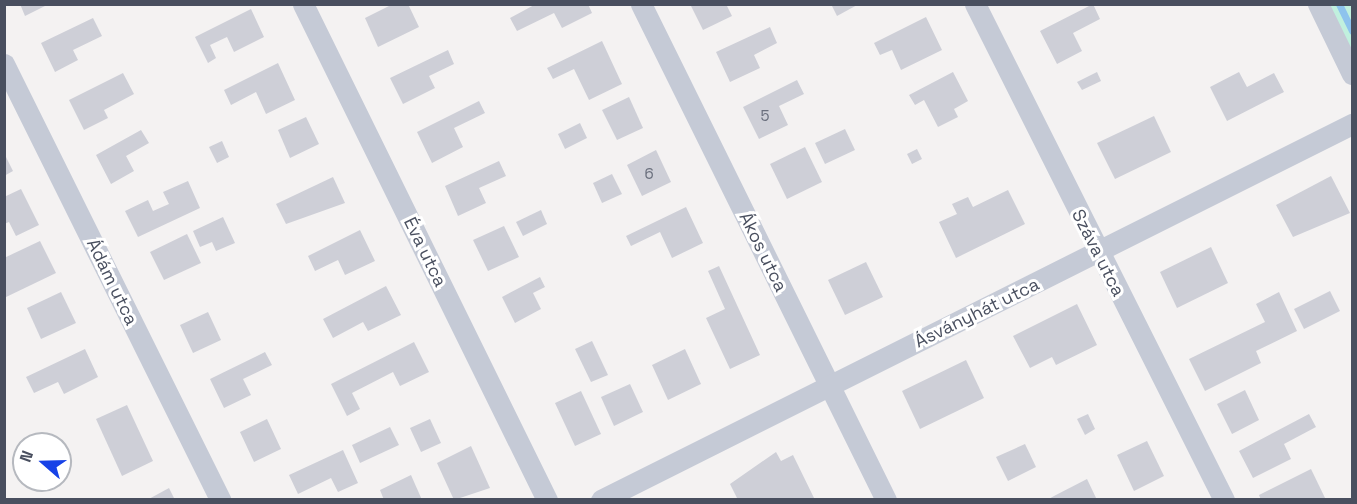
<!DOCTYPE html>
<html>
<head>
<meta charset="utf-8">
<style>
	body { margin:0 }
	#map { position:relative; width:1357px; height:504px; overflow:hidden; background:#f4f2f2; font-family:"Space Grotesk",sans-serif }
	div>[style] { position:absolute }
	.green>* { inset:0; background:#c1f0de }
	.stream>* { height:7px; margin:-3.5px; padding:0 3.5px; transform-origin:3.5px; border-radius:3.5px; background:#8ec3ed }
	.building>* { inset:0; background:#cecfd7 }
	.minor>* { height:21px; margin:-10.5px; padding:0 10.5px; transform-origin:10.5px; border-radius:10.5px; background:#c5cad6 }
	span { translate:-50% -50%; white-space:nowrap; text-align:center; line-height:1.15; -webkit-text-stroke:6px #fff; paint-order:stroke }
	.number-label { font-size:15px; color:#6a6f7d }
	.number-label span { -webkit-text-stroke-width:0 }
	.street-label { font-size:18px; color:#494f5f }
	.frame { position:absolute; inset:0; border:6px solid #494f5f; pointer-events:none }
	.north { position:absolute; left:12px; top:432px; width:60px; height:60px; box-sizing:border-box; background:#fff; border:2px solid #b6b9bf; border-radius:50%; rotate:290deg; font-size:16px; font-weight:700; line-height:24px; text-align:center; color:#494f5f }
	.north::after { content:''; display:block; margin:auto; width:21px; height:27px; background:#1842e7; clip-path:polygon(50% 0,100% 100%,50% 72%,0 100%) }
</style>
</head>
<body>
<div id="map">
	<div class="green">
		<div style="clip-path:polygon(1322px 5px,1352px 5px,1352px 66px)"></div>
	</div>
	<div class="stream">
		<div style="left:1339px;top:4px;width:30px;rotate:64deg"></div>
	</div>
	<div class="building">
		<div style="clip-path:polygon(20px 4px,49px 4px,25px 16px)"></div>
		<div style="clip-path:polygon(393px 4px,408px 4px,419px 27px,378px 47px,365px 18px)"></div>
		<div style="clip-path:polygon(536px 4px,588px 4px,592px 13px,562px 28px,554px 13px,517px 31px,510px 18px)"></div>
		<div style="clip-path:polygon(690px 4px,726px 4px,732px 16px,703px 30px)"></div>
		<div style="clip-path:polygon(831px 4px,859px 4px,837px 16px)"></div>
		<div style="clip-path:polygon(1093px 4px,1100px 19px,1073px 33px,1082px 51px,1057px 64px,1040px 31px)"></div>
		<div style="clip-path:polygon(251px 9px,264px 37px,234px 52px,227px 37px,210px 45px,216px 58px,208px 63px,195px 37px)"></div>
		<div style="clip-path:polygon(926px 17px,942px 50px,901px 70px,892px 50px,880px 55px,874px 43px)"></div>
		<div style="clip-path:polygon(93px 18px,102px 36px,73px 50px,78px 60px,55px 72px,41px 43px)"></div>
		<div style="clip-path:polygon(770px 27px,777px 43px,754px 55px,760px 68px,730px 82px,716px 52px)"></div>
		<div style="clip-path:polygon(602px 41px,622px 84px,589px 100px,574px 69px,553px 79px,547px 68px)"></div>
		<div style="clip-path:polygon(448px 50px,454px 64px,429px 76px,435px 88px,403px 104px,390px 78px)"></div>
		<div style="clip-path:polygon(278px 63px,295px 100px,266px 114px,256px 92px,231px 105px,224px 90px)"></div>
		<div style="clip-path:polygon(953px 72px,968px 101px,954px 109px,958px 117px,938px 127px,924px 100px,915px 105px,909px 95px)"></div>
		<div style="clip-path:polygon(1097px 72px,1101px 81px,1082px 90px,1077px 82px)"></div>
		<div style="clip-path:polygon(1239px 72px,1247px 87px,1274px 73px,1284px 92px,1227px 121px,1210px 87px)"></div>
		<div style="clip-path:polygon(123px 73px,134px 94px,104px 110px,108px 118px,84px 130px,69px 100px)"></div>
		<div style="clip-path:polygon(797px 80px,804px 94px,779px 106px,788px 125px,759px 139px,743px 107px)"></div>
		<div style="clip-path:polygon(629px 97px,643px 128px,617px 140px,602px 110px)"></div>
		<div style="clip-path:polygon(479px 101px,485px 113px,454px 128px,463px 147px,432px 163px,417px 132px)"></div>
		<div style="clip-path:polygon(1154px 116px,1171px 152px,1115px 179px,1097px 143px)"></div>
		<div style="clip-path:polygon(306px 117px,319px 144px,290px 158px,278px 130px)"></div>
		<div style="clip-path:polygon(580px 123px,587px 138px,565px 149px,558px 134px)"></div>
		<div style="clip-path:polygon(845px 129px,855px 150px,825px 164px,815px 143px)"></div>
		<div style="clip-path:polygon(141px 130px,149px 143px,126px 156px,134px 171px,111px 184px,96px 155px)"></div>
		<div style="clip-path:polygon(222px 141px,229px 157px,217px 163px,209px 147px)"></div>
		<div style="clip-path:polygon(805px 147px,822px 182px,787px 199px,770px 164px)"></div>
		<div style="clip-path:polygon(917px 149px,922px 159px,912px 164px,907px 154px)"></div>
		<div style="clip-path:polygon(656px 150px,671px 182px,642px 196px,627px 165px)"></div>
		<div style="clip-path:polygon(4px 153px,13px 171px,4px 176px)"></div>
		<div style="clip-path:polygon(499px 161px,506px 176px,479px 188px,486px 203px,458px 216px,445px 186px)"></div>
		<div style="clip-path:polygon(612px 174px,622px 194px,602px 203px,593px 183px)"></div>
		<div style="clip-path:polygon(1331px 176px,1350px 213px,1293px 237px,1276px 205px)"></div>
		<div style="clip-path:polygon(333px 177px,345px 203px,286px 224px,276px 204px)"></div>
		<div style="clip-path:polygon(188px 181px,200px 208px,138px 237px,125px 211px,148px 200px,153px 211px,169px 204px,163px 192px)"></div>
		<div style="clip-path:polygon(21px 189px,39px 225px,16px 236px,9px 222px,4px 224px,4px 197px)"></div>
		<div style="clip-path:polygon(1008px 190px,1025px 224px,956px 258px,939px 222px,957px 214px,952px 204px,968px 197px,973px 207px)"></div>
		<div style="clip-path:polygon(686px 207px,703px 243px,672px 258px,660px 232px,631px 246px,626px 236px)"></div>
		<div style="clip-path:polygon(541px 210px,547px 224px,523px 236px,516px 222px)"></div>
		<div style="clip-path:polygon(223px 217px,235px 243px,216px 251px,212px 242px,200px 247px,193px 231px)"></div>
		<div style="clip-path:polygon(504px 226px,519px 257px,488px 271px,473px 240px)"></div>
		<div style="clip-path:polygon(360px 230px,375px 261px,345px 275px,338px 260px,315px 271px,308px 256px)"></div>
		<div style="clip-path:polygon(187px 234px,201px 263px,164px 280px,150px 252px)"></div>
		<div style="clip-path:polygon(40px 241px,56px 273px,4px 298px,4px 258px)"></div>
		<div style="clip-path:polygon(1211px 247px,1228px 283px,1177px 308px,1160px 272px)"></div>
		<div style="clip-path:polygon(866px 262px,883px 297px,845px 315px,828px 280px)"></div>
		<div style="clip-path:polygon(719px 266px,760px 355px,730px 369px,706px 318px,725px 309px,708px 271px)"></div>
		<div style="clip-path:polygon(540px 277px,545px 287px,533px 293px,541px 309px,515px 323px,502px 297px)"></div>
		<div style="clip-path:polygon(386px 286px,401px 315px,368px 331px,363px 322px,333px 338px,323px 319px)"></div>
		<div style="clip-path:polygon(1330px 291px,1340px 311px,1304px 329px,1294px 309px)"></div>
		<div style="clip-path:polygon(61px 292px,76px 323px,41px 339px,27px 308px)"></div>
		<div style="clip-path:polygon(1279px 292px,1297px 331px,1256px 351px,1261px 363px,1205px 391px,1189px 359px,1265px 322px,1256px 304px)"></div>
		<div style="clip-path:polygon(1077px 304px,1097px 345px,1056px 365px,1052px 357px,1030px 368px,1013px 336px)"></div>
		<div style="clip-path:polygon(208px 312px,221px 340px,193px 353px,180px 325px)"></div>
		<div style="clip-path:polygon(592px 341px,608px 375px,591px 382px,575px 349px)"></div>
		<div style="clip-path:polygon(414px 342px,429px 372px,400px 386px,393px 372px,352px 393px,360px 409px,347px 416px,331px 384px)"></div>
		<div style="clip-path:polygon(85px 349px,98px 377px,64px 394px,58px 382px,34px 393px,26px 377px)"></div>
		<div style="clip-path:polygon(685px 349px,701px 384px,668px 400px,652px 365px)"></div>
		<div style="clip-path:polygon(265px 352px,272px 365px,243px 379px,251px 395px,224px 408px,210px 379px)"></div>
		<div style="clip-path:polygon(966px 360px,984px 398px,920px 429px,902px 391px)"></div>
		<div style="clip-path:polygon(630px 384px,643px 412px,614px 426px,601px 397px)"></div>
		<div style="clip-path:polygon(1245px 390px,1259px 420px,1232px 434px,1217px 404px)"></div>
		<div style="clip-path:polygon(581px 391px,601px 434px,575px 446px,555px 403px)"></div>
		<div style="clip-path:polygon(127px 405px,153px 461px,122px 476px,96px 419px)"></div>
		<div style="clip-path:polygon(1088px 414px,1095px 429px,1085px 435px,1077px 419px)"></div>
		<div style="clip-path:polygon(1309px 414px,1316px 427px,1284px 444px,1291px 459px,1253px 478px,1239px 451px)"></div>
		<div style="clip-path:polygon(267px 419px,281px 449px,254px 462px,240px 432px)"></div>
		<div style="clip-path:polygon(430px 419px,441px 443px,421px 452px,410px 428px)"></div>
		<div style="clip-path:polygon(390px 427px,399px 445px,360px 463px,352px 445px)"></div>
		<div style="clip-path:polygon(1147px 441px,1164px 476px,1134px 491px,1117px 455px)"></div>
		<div style="clip-path:polygon(1025px 444px,1036px 467px,1008px 481px,996px 457px)"></div>
		<div style="clip-path:polygon(471px 446px,490px 488px,454px 500px,437px 463px)"></div>
		<div style="clip-path:polygon(343px 450px,358px 483px,338px 492px,331px 478px,298px 494px,289px 475px)"></div>
		<div style="clip-path:polygon(776px 452px,781px 461px,793px 455px,815px 500px,738px 500px,730px 484px)"></div>
		<div style="clip-path:polygon(1311px 469px,1326px 500px,1261px 500px,1259px 495px)"></div>
		<div style="clip-path:polygon(411px 475px,422px 500px,384px 500px,380px 490px)"></div>
		<div style="clip-path:polygon(1087px 479px,1097px 500px,1047px 500px,1054px 496px)"></div>
		<div style="clip-path:polygon(169px 488px,175px 500px,147px 500px)"></div>
	</div>
	<div class="minor">
		<div style="left:303px;top:4px;width:553px;rotate:63.81deg"></div>
		<div style="left:641px;top:4px;width:553px;rotate:63.71deg"></div>
		<div style="left:975px;top:4px;width:555px;rotate:63.34deg"></div>
		<div style="left:1318px;top:4px;width:78px;rotate:64.1deg"></div>
		<div style="left:4px;top:64px;width:487px;rotate:63.6deg"></div>
		<div style="left:601px;top:500px;width:840px;rotate:-26.6deg"></div>
	</div>
	<div class="number-label">
		<span style="left:765px;top:116px">5</span>
		<span style="left:649px;top:174px">6</span>
	</div>
	<div class="street-label">
		<span style="left:425px;top:252px;rotate:64deg">Éva utca</span>
		<span style="left:763px;top:252px;rotate:64deg">Ákos utca</span>
		<span style="left:1098px;top:253px;rotate:63deg">Száva utca</span>
		<span style="left:112px;top:282px;rotate:64deg">Ádám utca</span>
		<span style="left:977px;top:313px;rotate:-26deg">Ásványhát utca</span>
	</div>
	<div class="frame"></div>
	<div class="north">N</div>
</div>
</body>
</html>
